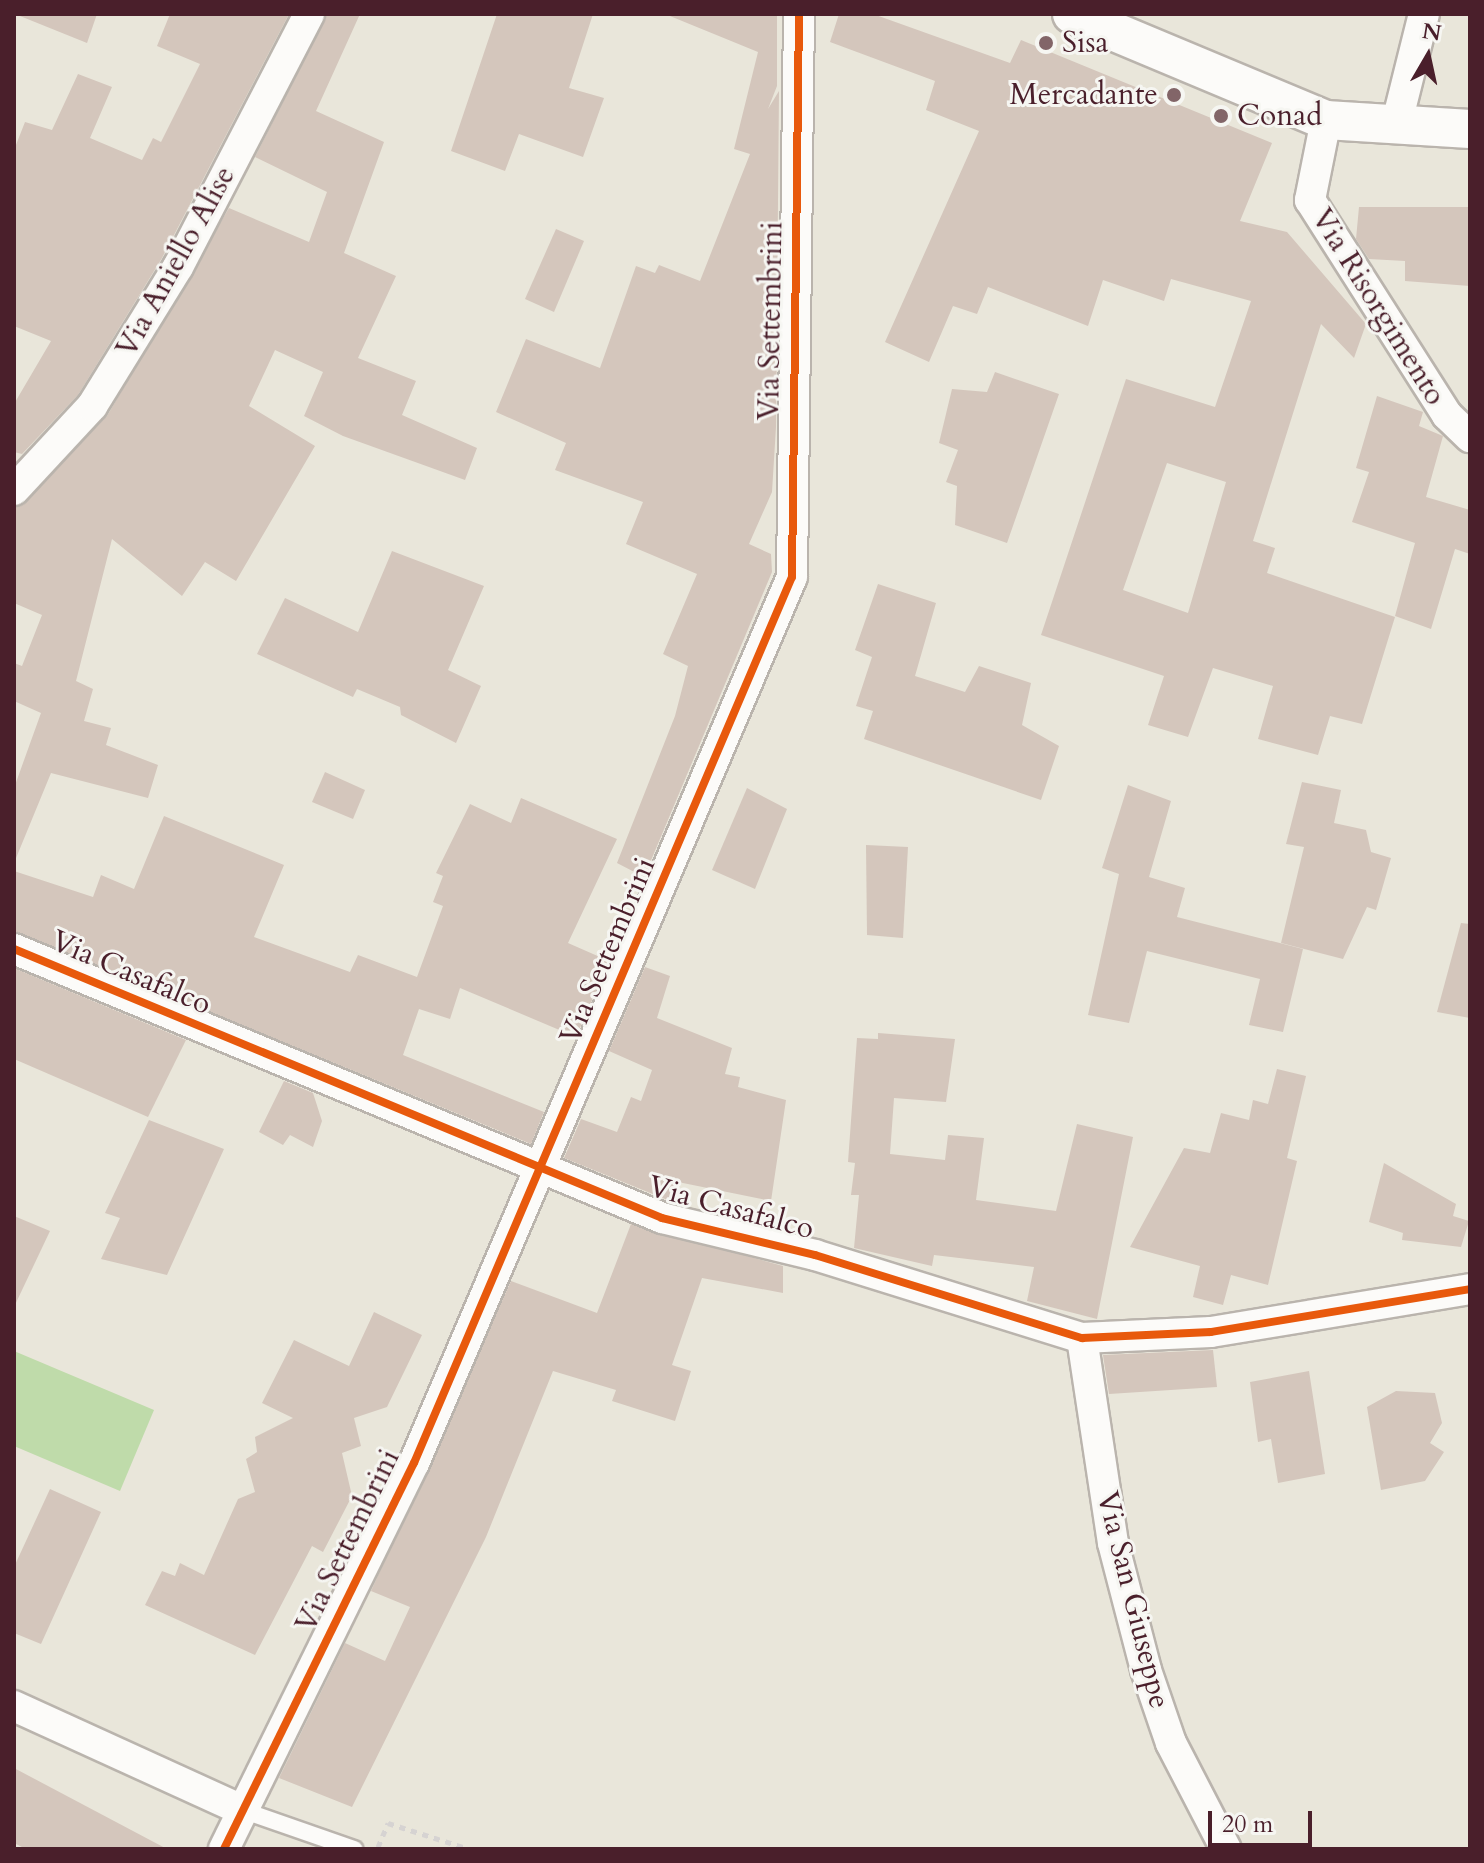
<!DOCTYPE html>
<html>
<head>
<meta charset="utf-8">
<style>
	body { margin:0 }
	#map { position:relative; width:1484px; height:1863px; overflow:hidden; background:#e9e6da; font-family:Cardo,serif }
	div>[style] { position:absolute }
	.green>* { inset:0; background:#bfdbaa }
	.building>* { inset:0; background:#d4c6bc }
	.path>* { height:5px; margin-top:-2.5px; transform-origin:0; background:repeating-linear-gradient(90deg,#d6d3d2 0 6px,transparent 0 12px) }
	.roads { filter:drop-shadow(2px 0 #bab4ad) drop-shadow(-2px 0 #bab4ad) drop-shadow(0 2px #bab4ad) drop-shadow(0 -2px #bab4ad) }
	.service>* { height:16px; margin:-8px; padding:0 8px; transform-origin:8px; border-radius:8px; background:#fcfbf9 }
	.minor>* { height:30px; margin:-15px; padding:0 15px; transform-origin:15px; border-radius:15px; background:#fcfbf9 }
	.tertiary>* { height:38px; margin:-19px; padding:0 19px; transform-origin:19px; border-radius:19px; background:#fcfbf9 }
	.cycleway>* { height:8px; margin:-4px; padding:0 4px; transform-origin:4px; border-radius:4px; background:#e8590c }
	.dots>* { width:22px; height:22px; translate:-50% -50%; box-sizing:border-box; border:4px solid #f6f6f2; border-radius:50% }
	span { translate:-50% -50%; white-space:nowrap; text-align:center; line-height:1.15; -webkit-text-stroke:6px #f6f6f2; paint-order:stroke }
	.poi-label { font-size:30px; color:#4a1f2b }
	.left { translate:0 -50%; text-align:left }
	.right { translate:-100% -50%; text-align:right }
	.street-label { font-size:30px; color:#4a1f2b }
	.frame { position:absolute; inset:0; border:16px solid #4a1f2b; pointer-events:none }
	.north { position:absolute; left:1388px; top:16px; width:80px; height:80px; -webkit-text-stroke:6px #f6f6f2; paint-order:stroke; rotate:9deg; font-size:22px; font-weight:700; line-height:32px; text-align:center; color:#4a1f2b }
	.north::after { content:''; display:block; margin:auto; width:28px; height:36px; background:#4a1f2b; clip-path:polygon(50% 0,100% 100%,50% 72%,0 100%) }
	.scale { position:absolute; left:1208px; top:1811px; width:104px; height:36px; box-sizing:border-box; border:4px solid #4a1f2b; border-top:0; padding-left:10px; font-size:24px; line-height:28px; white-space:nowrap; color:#4a1f2b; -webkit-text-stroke:6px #f6f6f2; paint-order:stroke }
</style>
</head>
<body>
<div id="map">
	<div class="green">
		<div style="clip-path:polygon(14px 1351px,154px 1410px,120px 1491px,14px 1446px)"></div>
	</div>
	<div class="building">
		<div style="clip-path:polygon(15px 14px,97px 14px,87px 43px)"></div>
		<div style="clip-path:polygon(170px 14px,289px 14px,162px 258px,78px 395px,22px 454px,14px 452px,14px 404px,51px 341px,14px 326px,14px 150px,25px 122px,52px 130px,78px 74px,112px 87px,90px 138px,142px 160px,153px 138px,161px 142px,200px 64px,157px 46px)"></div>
		<div style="clip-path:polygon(327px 14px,360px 14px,316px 111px,384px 142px,344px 253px,396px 276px,358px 358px,416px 381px,402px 415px,477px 448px,465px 480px,343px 436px,304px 416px,323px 372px,275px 350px,249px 406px,315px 446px,236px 581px,205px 562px,182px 596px,112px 539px,76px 681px,93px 689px,84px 721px,111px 728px,106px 745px,158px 765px,148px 798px,51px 773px,14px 863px,14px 788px,41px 713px,14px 701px,14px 663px,22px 666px,42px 615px,14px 603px,14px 509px,107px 416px,229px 208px,309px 242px,327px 192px,255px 157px)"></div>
		<div style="clip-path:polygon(497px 14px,593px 14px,569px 88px,604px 98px,583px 157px,519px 134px,505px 171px,451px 151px)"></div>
		<div style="clip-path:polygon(665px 14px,777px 14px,777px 86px,768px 109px,779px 91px,776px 427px,772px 492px,749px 544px,771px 554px,772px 572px,644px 877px,617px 863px,675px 716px,688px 666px,663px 654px,697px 574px,626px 544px,643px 502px,555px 470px,566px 443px,496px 412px,526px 339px,600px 368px,636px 266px,655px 273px,659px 265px,700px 281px,750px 154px,734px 149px,758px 52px)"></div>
		<div style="clip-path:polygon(evenodd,839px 14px,873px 14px,1010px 63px,1021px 40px,1272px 143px,1240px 221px,1287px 232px,1366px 324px,1354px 358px,1321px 324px,1253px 541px,1275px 548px,1267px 573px,1395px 617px,1362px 724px,1330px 716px,1318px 755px,1258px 739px,1273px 686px,1213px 668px,1188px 737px,1148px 725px,1164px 676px,1041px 635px,1126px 379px,1215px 407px,1251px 301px,1171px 279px,1164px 301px,1103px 280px,1088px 326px,988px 287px,977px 314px,953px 306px,929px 362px,885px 342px,979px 131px,926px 110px,935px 81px,830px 42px,839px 14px,1167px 463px,1226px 482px,1188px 613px,1123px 590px,1167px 463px)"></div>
		<div style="clip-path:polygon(1359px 207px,1470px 207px,1470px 286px,1405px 281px,1405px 261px,1369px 259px,1356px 239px)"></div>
		<div style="clip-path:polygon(556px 229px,584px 241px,554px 312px,525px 299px)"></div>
		<div style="clip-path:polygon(995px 372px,1059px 394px,1007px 543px,955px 525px,957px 486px,946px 482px,958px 450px,939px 443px,952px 389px,987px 392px)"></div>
		<div style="clip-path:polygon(1377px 396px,1423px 412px,1419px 426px,1443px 436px,1426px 497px,1470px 510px,1470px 554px,1455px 549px,1431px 629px,1395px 616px,1415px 543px,1352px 522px,1369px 472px,1356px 468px)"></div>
		<div style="clip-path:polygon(392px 551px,484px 586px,448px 670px,481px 686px,456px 743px,401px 715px,400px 707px,357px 689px,353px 697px,257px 654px,285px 598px,358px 632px)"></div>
		<div style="clip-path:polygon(878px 584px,936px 603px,915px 676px,965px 692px,979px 666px,1031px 683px,1022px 725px,1059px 746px,1041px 800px,864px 739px,873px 711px,856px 706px,872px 657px,855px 650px)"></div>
		<div style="clip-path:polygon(325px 772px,365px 790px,353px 819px,312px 802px)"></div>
		<div style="clip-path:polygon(1302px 782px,1341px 790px,1334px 823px,1366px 830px,1371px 852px,1391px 858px,1376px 910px,1367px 907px,1343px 959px,1281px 943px,1304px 847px,1286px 844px)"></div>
		<div style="clip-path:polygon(1128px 785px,1171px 801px,1149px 877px,1185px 888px,1177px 917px,1303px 949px,1283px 1032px,1249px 1025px,1260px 979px,1147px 951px,1129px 1023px,1088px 1015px,1119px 874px,1102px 868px)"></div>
		<div style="clip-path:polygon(747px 788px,787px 809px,755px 889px,712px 870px)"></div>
		<div style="clip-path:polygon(521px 798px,617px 839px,568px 943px,609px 961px,576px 1037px,460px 988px,450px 1019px,419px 1009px,403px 1055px,544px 1112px,531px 1144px,14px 931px,14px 871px,93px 897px,101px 875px,134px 889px,164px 816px,284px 865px,254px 937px,350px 972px,358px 955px,417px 977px,443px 906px,433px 902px,443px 876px,436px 873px,470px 804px,511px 823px)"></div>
		<div style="clip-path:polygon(866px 845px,908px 847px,903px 938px,867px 935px)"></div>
		<div style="clip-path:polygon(1461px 923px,1470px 924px,1470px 1018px,1437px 1012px)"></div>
		<div style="clip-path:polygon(645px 967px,670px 976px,657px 1018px,732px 1048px,725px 1074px,740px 1077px,738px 1087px,786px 1100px,771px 1201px,678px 1182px,670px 1201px,564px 1158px,581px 1119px,617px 1132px,631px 1097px,641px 1101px,652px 1070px,609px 1051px)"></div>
		<div style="clip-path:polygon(14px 968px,186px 1040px,148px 1117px,14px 1059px)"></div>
		<div style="clip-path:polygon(878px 1033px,955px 1039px,946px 1102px,894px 1098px,890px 1154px,945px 1160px,948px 1135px,984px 1138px,976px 1200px,1056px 1211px,1077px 1124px,1133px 1137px,1097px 1319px,1027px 1301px,1034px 1267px,934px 1255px,932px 1266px,854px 1248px,859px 1195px,851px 1195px,855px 1163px,848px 1162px,857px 1038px,878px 1039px)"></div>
		<div style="clip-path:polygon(1277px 1069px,1306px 1076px,1287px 1158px,1297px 1161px,1268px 1285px,1231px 1275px,1223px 1305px,1193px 1297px,1200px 1266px,1130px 1247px,1184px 1148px,1210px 1153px,1221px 1113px,1249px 1120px,1253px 1100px,1268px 1104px)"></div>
		<div style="clip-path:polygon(284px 1081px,313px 1093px,322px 1121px,313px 1147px,290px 1135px,283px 1145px,259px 1132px)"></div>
		<div style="clip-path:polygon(149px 1120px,224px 1149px,167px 1275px,101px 1259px,120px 1218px,105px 1213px)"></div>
		<div style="clip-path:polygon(1384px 1163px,1456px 1204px,1453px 1216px,1469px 1221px,1461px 1247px,1402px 1240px,1403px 1233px,1369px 1222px)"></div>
		<div style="clip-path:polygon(14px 1216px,50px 1231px,14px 1307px)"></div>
		<div style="clip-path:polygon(631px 1224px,783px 1266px,783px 1293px,702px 1278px,672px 1365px,691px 1371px,675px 1421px,612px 1401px,616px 1390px,553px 1371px,486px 1537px,352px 1807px,279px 1778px,345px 1643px,385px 1661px,410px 1607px,371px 1591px,511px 1281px,597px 1313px)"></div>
		<div style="clip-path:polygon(374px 1312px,422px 1335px,387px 1407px,354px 1418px,361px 1446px,342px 1453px,352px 1496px,323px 1552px,312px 1546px,255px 1655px,145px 1605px,162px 1571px,175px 1576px,180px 1563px,204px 1575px,238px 1499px,255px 1492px,246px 1459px,257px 1452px,255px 1437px,293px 1418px,262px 1403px,294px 1340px,349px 1366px)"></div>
		<div style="clip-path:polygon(1213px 1350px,1217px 1387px,1109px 1394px,1103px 1355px)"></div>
		<div style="clip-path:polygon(1309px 1371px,1325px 1474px,1278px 1483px,1271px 1439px,1258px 1442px,1250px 1382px)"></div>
		<div style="clip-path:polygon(1396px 1391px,1435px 1393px,1442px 1423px,1430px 1443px,1444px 1452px,1425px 1481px,1381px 1490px,1367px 1407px)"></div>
		<div style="clip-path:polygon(50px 1489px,101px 1512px,41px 1644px,14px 1633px,14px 1567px)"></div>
		<div style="clip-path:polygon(14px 1768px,167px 1849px,26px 1849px,14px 1843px)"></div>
	</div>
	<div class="path">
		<div style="left:378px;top:1847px;width:26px;rotate:-67deg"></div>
		<div style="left:388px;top:1823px;width:85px;rotate:17.8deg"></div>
	</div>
	<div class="roads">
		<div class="service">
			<div style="left:242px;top:1810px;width:119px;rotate:19.2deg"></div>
		</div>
		<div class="minor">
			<div style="left:1326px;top:120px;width:82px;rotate:101.3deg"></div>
			<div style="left:1310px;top:200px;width:255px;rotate:57.5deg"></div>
			<div style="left:1447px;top:415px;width:32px;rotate:44deg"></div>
			<div style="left:1397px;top:122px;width:111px;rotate:-76deg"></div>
			<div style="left:14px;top:490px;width:115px;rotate:-47.1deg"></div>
			<div style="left:92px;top:406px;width:163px;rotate:-58.3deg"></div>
			<div style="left:178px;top:267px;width:285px;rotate:-62.6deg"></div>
			<div style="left:14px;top:949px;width:702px;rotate:22.54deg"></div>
			<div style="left:662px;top:1218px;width:157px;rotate:13.6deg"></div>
			<div style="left:815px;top:1255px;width:280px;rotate:17.3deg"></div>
			<div style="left:1082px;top:1338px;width:129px;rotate:-2.7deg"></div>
			<div style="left:1211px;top:1332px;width:263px;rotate:-9.4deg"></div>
			<div style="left:1082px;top:1338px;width:207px;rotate:81.4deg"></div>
			<div style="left:1113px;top:1543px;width:131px;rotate:75.4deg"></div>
			<div style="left:1146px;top:1670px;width:77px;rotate:71.1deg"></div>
			<div style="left:1171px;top:1743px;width:119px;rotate:62.6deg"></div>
			<div style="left:14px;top:1706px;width:251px;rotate:24.5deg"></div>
			<div style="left:224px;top:1849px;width:430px;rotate:-63.8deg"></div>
			<div style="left:414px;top:1463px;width:963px;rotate:-66.9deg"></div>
			<div style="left:792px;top:577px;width:563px;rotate:-89.29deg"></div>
		</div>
		<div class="tertiary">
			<div style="left:1072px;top:14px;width:275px;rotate:22.7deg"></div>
			<div style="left:1326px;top:120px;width:144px;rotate:3.6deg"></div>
		</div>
	</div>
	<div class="cycleway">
		<div style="left:14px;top:949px;width:702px;rotate:22.54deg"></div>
		<div style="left:662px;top:1218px;width:157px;rotate:13.6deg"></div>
		<div style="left:815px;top:1255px;width:280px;rotate:17.3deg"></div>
		<div style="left:1082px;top:1338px;width:129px;rotate:-2.7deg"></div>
		<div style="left:1211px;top:1332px;width:263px;rotate:-9.4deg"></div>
		<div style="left:224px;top:1849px;width:430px;rotate:-63.8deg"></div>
		<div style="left:414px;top:1463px;width:963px;rotate:-66.9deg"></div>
		<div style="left:792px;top:577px;width:563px;rotate:-89.29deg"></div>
	</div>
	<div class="dots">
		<div style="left:1046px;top:43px;background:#826568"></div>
		<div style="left:1174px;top:95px;background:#826568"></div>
		<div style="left:1221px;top:116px;background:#826568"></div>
	</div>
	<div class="poi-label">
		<span class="left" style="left:1062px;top:43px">Sisa</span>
		<span class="right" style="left:1158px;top:95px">Mercadante</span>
		<span class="left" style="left:1237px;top:116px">Conad</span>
	</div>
	<div class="street-label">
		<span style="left:176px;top:262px;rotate:-61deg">Via Aniello Alise</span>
		<span style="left:1378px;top:307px;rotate:58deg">Via Risorgimento</span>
		<span style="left:771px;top:321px;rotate:-89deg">Via Settembrini</span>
		<span style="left:608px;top:951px;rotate:-67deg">Via Settembrini</span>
		<span style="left:131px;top:973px;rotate:23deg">Via Casafalco</span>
		<span style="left:731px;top:1208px;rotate:15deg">Via Casafalco</span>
		<span style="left:348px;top:1541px;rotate:-64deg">Via Settembrini</span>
		<span style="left:1133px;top:1600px;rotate:76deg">Via San Giuseppe</span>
	</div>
	<div class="frame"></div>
	<div class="north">N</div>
	<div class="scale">20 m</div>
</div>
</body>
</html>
